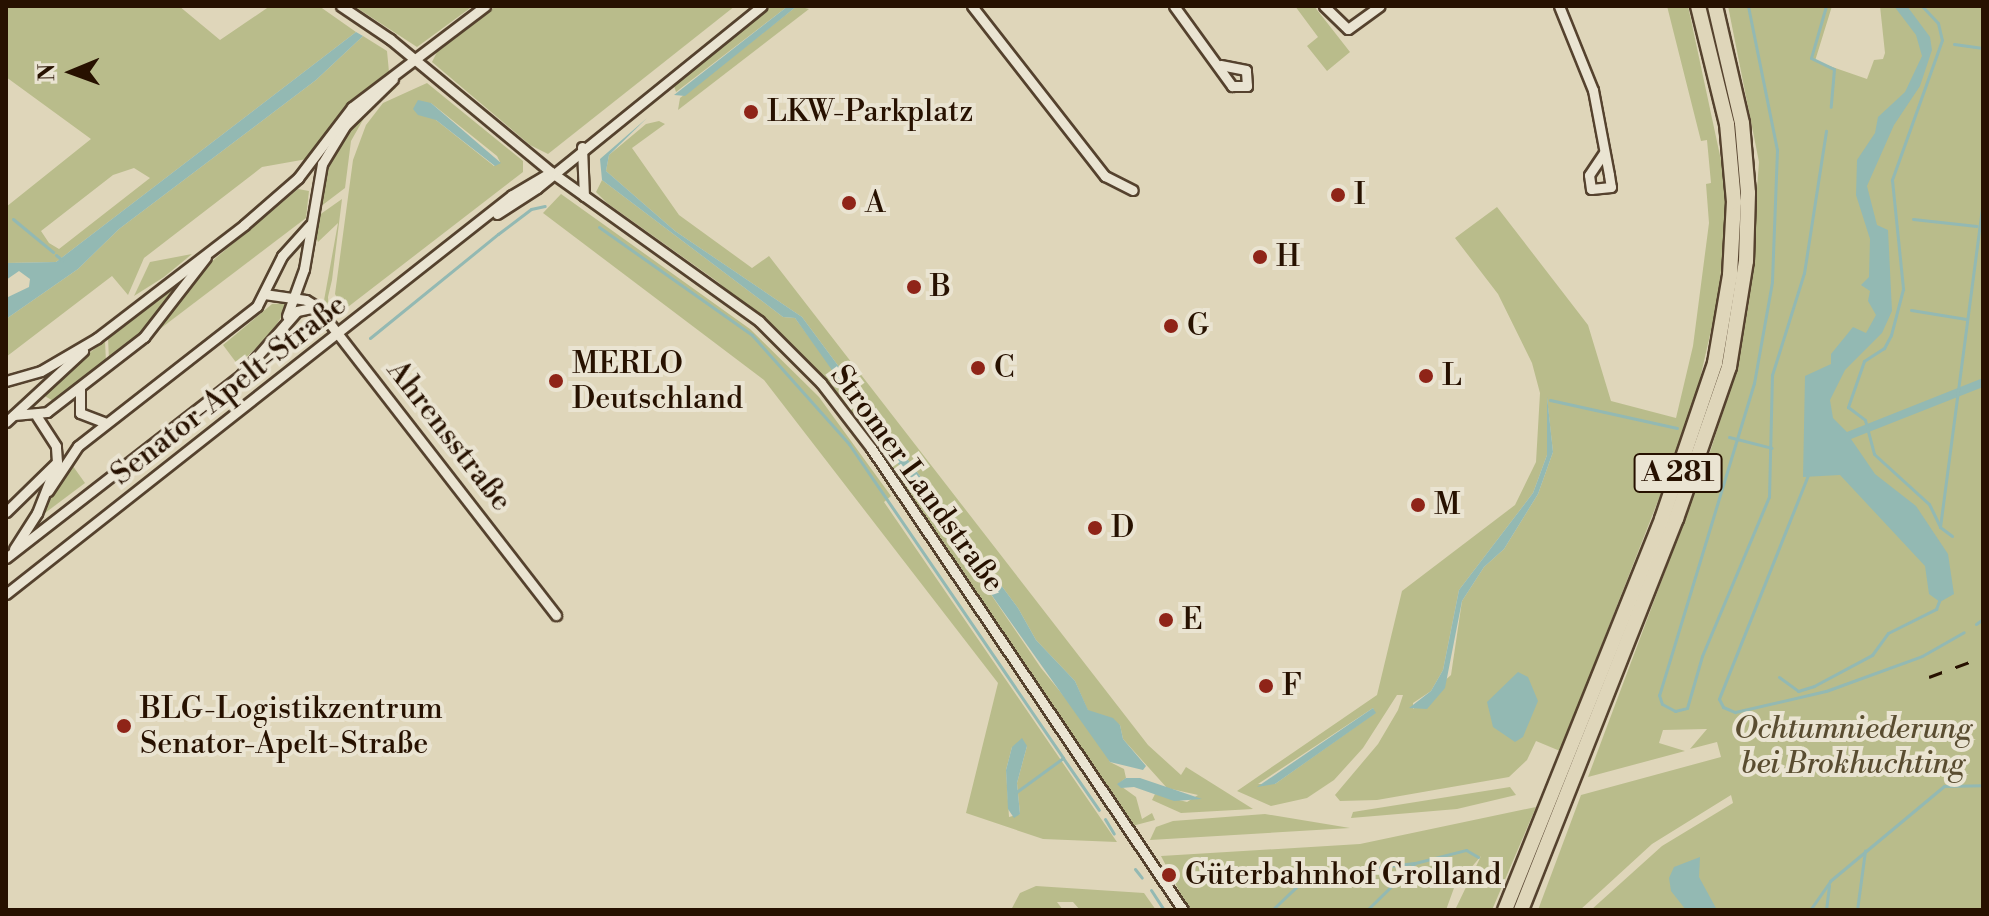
<!DOCTYPE html>
<html>
<head>
<meta charset="utf-8">
<style>
	body { margin:0 }
	#map { position:relative; width:1989px; height:916px; overflow:hidden; background:#dfd6ba; font-family:"Libre Bodoni",serif }
	div>[style] { position:absolute }
	.green>* { inset:0; background:#b9bc8b }
	.water>* { inset:0; background:#93b9b3 }
	.stream>* { height:3px; margin:-1.5px; padding:0 1.5px; transform-origin:1.5px; border-radius:1.5px; background:#93b9b3 }
	.roads { filter:drop-shadow(2px 0 #55422e) drop-shadow(-2px 0 #55422e) drop-shadow(0 2px #55422e) drop-shadow(0 -2px #55422e) }
	.minor>* { height:9px; margin:-4.5px; padding:0 4.5px; transform-origin:4.5px; border-radius:4.5px; background:#eae4d2 }
	.highway>* { height:14px; margin:-7px; padding:0 7px; transform-origin:7px; border-radius:7px; background:#dfd6ba }
	.rail>* { height:3px; margin-top:-1.5px; transform-origin:0; background:repeating-linear-gradient(90deg,#271100 0 14px,transparent 0 28px) }
	.dots>* { width:22px; height:22px; translate:-50% -50%; box-sizing:border-box; border:4px solid #eae4d2; border-radius:50% }
	span { translate:-50% -50%; white-space:nowrap; text-align:center; line-height:1.15; -webkit-text-stroke:8px #eae4d2; paint-order:stroke }
	.shield-label span { padding:2px 6px; background:#eae4d2; border:2px solid; border-radius:6px; -webkit-text-stroke-width:0 }
	.shield-label { font-size:28px; color:#271100; font-weight:700 }
	.poi-label { font-size:30px; color:#271100 }
	.left { translate:0 -50%; text-align:left }
	.street-label { font-size:30px; color:#271100 }
	.park-label { font-size:30px; color:#5a4d31; font-style:italic }
	.frame { position:absolute; inset:0; border:8px solid #271100; pointer-events:none }
	.north { position:absolute; left:32px; top:32px; width:80px; height:80px; -webkit-text-stroke:6px #eae4d2; paint-order:stroke; rotate:269deg; font-size:22px; font-weight:700; line-height:32px; text-align:center; color:#271100 }
	.north::after { content:''; display:block; margin:auto; width:28px; height:36px; background:#271100; clip-path:polygon(50% 0,100% 100%,50% 72%,0 100%) }
</style>
</head>
<body>
<div id="map">
	<div class="green">
		<div style="clip-path:polygon(evenodd,6px 6px,179px 6px,220px 40px,270px 6px,319px 6px,356px 32px,56px 262px,6px 263px,6px 207px,91px 139px,6px 77px,6px 6px,134px 168px,150px 178px,59px 249px,49px 243px,41px 231px,113px 175px,134px 168px)"></div>
		<div style="clip-path:polygon(354px 6px,473px 6px,417px 47px)"></div>
		<div style="clip-path:polygon(496px 6px,735px 6px,548px 154px,530px 145px,432px 62px,437px 52px)"></div>
		<div style="clip-path:polygon(772px 6px,788px 6px,676px 92px,673px 83px)"></div>
		<div style="clip-path:polygon(797px 6px,809px 9px,678px 110px,680px 98px)"></div>
		<div style="clip-path:polygon(1295px 6px,1314px 6px,1350px 52px,1327px 71px,1307px 46px,1318px 37px)"></div>
		<div style="clip-path:polygon(evenodd,1667px 6px,1688px 6px,1725px 179px,1725px 236px,1717px 304px,1692px 414px,1560px 751px,1536px 741px,1527px 760px,1509px 777px,1377px 800px,1340px 801px,1335px 795px,1378px 744px,1398px 710px,1403px 695px,1397px 695px,1363px 748px,1334px 780px,1307px 798px,1271px 806px,1237px 791px,1377px 695px,1402px 591px,1515px 505px,1536px 462px,1540px 393px,1532px 363px,1498px 294px,1455px 238px,1497px 207px,1588px 325px,1611px 401px,1676px 418px,1693px 346px,1709px 223px,1706px 184px,1711px 183px,1707px 140px,1701px 141px,1667px 6px,1547px 398px,1553px 452px,1538px 494px,1504px 549px,1484px 567px,1462px 601px,1451px 675px,1413px 709px,1413px 703px,1431px 691px,1443px 670px,1459px 590px,1533px 493px,1547px 455px,1547px 398px,1667px 6px,1373px 708px,1375px 713px,1275px 784px,1258px 784px,1373px 708px)"></div>
		<div style="clip-path:polygon(1728px 6px,1832px 6px,1815px 61px,1867px 79px,1874px 60px,1883px 59px,1885px 53px,1880px 6px,1983px 6px,1983px 910px,1591px 910px,1662px 846px,1733px 803px,1731px 795px,1652px 844px,1580px 910px,1538px 910px,1581px 795px,1721px 757px,1717px 742px,1690px 749px,1707px 729px,1663px 730px,1659px 743px,1685px 751px,1588px 777px,1711px 449px,1737px 369px,1748px 308px,1759px 162px)"></div>
		<div style="clip-path:polygon(363px 36px,387px 51px,389px 72px,352px 102px,307px 159px,262px 167px,144px 258px,128px 295px,112px 276px,6px 357px,6px 319px,78px 269px,119px 229px,316px 80px)"></div>
		<div style="clip-path:polygon(397px 82px,396px 88px,368px 111px,351px 141px,345px 188px,316px 210px,323px 168px,335px 144px,362px 111px)"></div>
		<div style="clip-path:polygon(evenodd,427px 83px,523px 161px,523px 172px,344px 310px,335px 294px,353px 160px,366px 125px,383px 103px,427px 83px,431px 103px,497px 156px,500px 162px,494px 166px,436px 120px,431px 103px)"></div>
		<div style="clip-path:polygon(659px 121px,665px 124px,632px 148px,679px 215px,752px 268px,769px 256px,1148px 745px,1181px 775px,1186px 767px,1253px 809px,1181px 813px,1152px 800px,1155px 794px,1187px 802px,1198px 795px,1167px 788px,1123px 739px,1120px 725px,1088px 711px,1075px 681px,1036px 640px,1018px 608px,802px 317px,675px 231px,606px 171px,609px 155px,646px 124px)"></div>
		<div style="clip-path:polygon(602px 180px,783px 317px,795px 318px,892px 449px,1041px 668px,1097px 737px,1110px 762px,1124px 769px,1126px 778px,1118px 784px,1136px 797px,1142px 819px,1152px 813px,1155px 820px,1132px 826px,945px 545px,823px 377px,718px 282px,607px 203px,596px 192px)"></div>
		<div style="clip-path:polygon(298px 189px,309px 191px,306px 218px,148px 338px,192px 278px)"></div>
		<div style="clip-path:polygon(evenodd,561px 194px,750px 329px,819px 397px,891px 496px,884px 502px,1117px 842px,1043px 839px,966px 813px,998px 683px,764px 380px,543px 213px,561px 194px,1027px 746px,1017px 783px,1020px 814px,1009px 817px,1006px 770px,1012px 747px,1027px 746px)"></div>
		<div style="clip-path:polygon(342px 199px,332px 280px,328px 297px,329px 314px,323px 306px,338px 223px,318px 242px,313px 228px,315px 218px)"></div>
		<div style="clip-path:polygon(192px 254px,164px 277px,134px 296px,150px 262px)"></div>
		<div style="clip-path:polygon(173px 289px,142px 334px,109px 360px,108px 338px)"></div>
		<div style="clip-path:polygon(290px 303px,270px 335px,238px 365px,223px 345px,272px 304px)"></div>
		<div style="clip-path:polygon(105px 341px,106px 362px,55px 402px,38px 392px)"></div>
		<div style="clip-path:polygon(70px 462px,85px 483px,41px 516px,56px 485px)"></div>
		<div style="clip-path:polygon(1510px 787px,1516px 795px,1457px 809px,1351px 818px,1353px 812px)"></div>
		<div style="clip-path:polygon(1536px 807px,1492px 910px,1455px 910px,1481px 856px,1454px 888px,1446px 910px,1189px 910px,1161px 856px,1360px 844px)"></div>
		<div style="clip-path:polygon(1265px 814px,1350px 828px,1150px 840px,1156px 827px,1173px 821px)"></div>
		<div style="clip-path:polygon(1036px 886px,1144px 893px,1156px 910px,1080px 910px,1073px 902px,1057px 902px,1063px 910px,1011px 910px,1020px 893px)"></div>
	</div>
	<div class="water">
		<div style="clip-path:polygon(788px 6px,797px 6px,685px 96px,674px 95px)"></div>
		<div style="clip-path:polygon(1894px 6px,1907px 6px,1930px 37px,1932px 50px,1920px 86px,1894px 125px,1867px 186px,1877px 225px,1888px 230px,1892px 311px,1882px 333px,1845px 370px,1830px 400px,1833px 418px,1847px 432px,1983px 378px,1983px 387px,1851px 439px,1875px 474px,1916px 506px,1948px 554px,1954px 594px,1940px 602px,1929px 594px,1925px 566px,1840px 475px,1803px 477px,1805px 376px,1831px 364px,1831px 354px,1853px 327px,1866px 333px,1876px 315px,1868px 301px,1870px 291px,1861px 285px,1869px 277px,1870px 239px,1856px 195px,1857px 160px,1875px 133px,1878px 117px,1905px 92px,1922px 56px,1916px 35px)"></div>
		<div style="clip-path:polygon(356px 32px,363px 36px,316px 80px,119px 229px,78px 269px,6px 319px,6px 298px,29px 287px,30px 279px,19px 271px,6px 280px,6px 263px,56px 262px)"></div>
		<div style="clip-path:polygon(418px 100px,431px 103px,501px 163px,495px 166px,436px 120px,418px 115px,413px 109px)"></div>
		<div style="clip-path:polygon(647px 118px,609px 155px,606px 171px,675px 231px,802px 317px,1018px 608px,1036px 640px,1075px 681px,1088px 710px,1113px 718px,1120px 725px,1123px 739px,1146px 766px,1143px 770px,1110px 762px,795px 318px,783px 317px,602px 180px,600px 159px)"></div>
		<div style="clip-path:polygon(1547px 396px,1553px 452px,1538px 494px,1504px 549px,1484px 567px,1462px 601px,1445px 688px,1427px 709px,1409px 708px,1431px 691px,1443px 670px,1459px 590px,1533px 493px,1547px 455px)"></div>
		<div style="clip-path:polygon(1518px 672px,1528px 677px,1538px 701px,1523px 737px,1515px 742px,1493px 727px,1487px 702px)"></div>
		<div style="clip-path:polygon(1373px 708px,1376px 713px,1275px 784px,1257px 787px)"></div>
		<div style="clip-path:polygon(1022px 738px,1027px 746px,1017px 783px,1020px 814px,1014px 818px,1008px 809px,1006px 770px,1012px 747px)"></div>
		<div style="clip-path:polygon(1126px 778px,1140px 778px,1202px 799px,1174px 801px,1134px 787px,1121px 788px,1117px 784px)"></div>
		<div style="clip-path:polygon(1700px 857px,1699px 877px,1717px 910px,1686px 910px,1671px 891px,1669px 878px,1674px 867px)"></div>
	</div>
	<div class="stream">
		<div style="left:1748px;top:6px;width:147px;rotate:78.6deg"></div>
		<div style="left:1777px;top:150px;width:132px;rotate:92.2deg"></div>
		<div style="left:1772px;top:282px;width:103px;rotate:100.1deg"></div>
		<div style="left:1754px;top:383px;width:326px;rotate:106.9deg"></div>
		<div style="left:1659px;top:695px;width:9px;rotate:72deg"></div>
		<div style="left:1662px;top:704px;width:15px;rotate:28deg"></div>
		<div style="left:1675px;top:711px;width:12px;rotate:-14deg"></div>
		<div style="left:1687px;top:708px;width:54px;rotate:-73.9deg"></div>
		<div style="left:1702px;top:656px;width:173px;rotate:-67.2deg"></div>
		<div style="left:1769px;top:497px;width:122px;rotate:-88.6deg"></div>
		<div style="left:1772px;top:375px;width:107px;rotate:-72.6deg"></div>
		<div style="left:1804px;top:273px;width:144px;rotate:-81.2deg"></div>
		<div style="left:1826px;top:6px;width:54px;rotate:106.1deg"></div>
		<div style="left:1811px;top:58px;width:25px;rotate:26deg"></div>
		<div style="left:1834px;top:69px;width:38px;rotate:95deg"></div>
		<div style="left:1922px;top:6px;width:23px;rotate:47deg"></div>
		<div style="left:1938px;top:23px;width:17px;rotate:77deg"></div>
		<div style="left:1942px;top:40px;width:149px;rotate:109.7deg"></div>
		<div style="left:1892px;top:180px;width:110px;rotate:84.2deg"></div>
		<div style="left:1903px;top:289px;width:48px;rotate:104.6deg"></div>
		<div style="left:1891px;top:335px;width:15px;rotate:118deg"></div>
		<div style="left:1884px;top:348px;width:24px;rotate:147deg"></div>
		<div style="left:1864px;top:361px;width:49px;rotate:109.2deg"></div>
		<div style="left:1848px;top:407px;width:21px;rotate:37deg"></div>
		<div style="left:1865px;top:420px;width:35px;rotate:75deg"></div>
		<div style="left:1874px;top:454px;width:74px;rotate:42.3deg"></div>
		<div style="left:1929px;top:504px;width:25px;rotate:64deg"></div>
		<div style="left:1940px;top:527px;width:15px;rotate:37deg"></div>
		<div style="left:1954px;top:44px;width:29px;rotate:8deg"></div>
		<div style="left:13px;top:219px;width:52px;rotate:39.5deg"></div>
		<div style="left:1913px;top:219px;width:64px;rotate:6.2deg"></div>
		<div style="left:599px;top:227px;width:187px;rotate:35.2deg"></div>
		<div style="left:752px;top:335px;width:146px;rotate:48.3deg"></div>
		<div style="left:849px;top:444px;width:380px;rotate:55.7deg"></div>
		<div style="left:1063px;top:758px;width:59px;rotate:143.9deg"></div>
		<div style="left:56px;top:255px;width:8px;rotate:40deg"></div>
		<div style="left:1911px;top:310px;width:56px;rotate:9.3deg"></div>
		<div style="left:370px;top:338px;width:165px;rotate:-39.1deg"></div>
		<div style="left:498px;top:234px;width:41px;rotate:-37.1deg"></div>
		<div style="left:531px;top:209px;width:14px;rotate:-12deg"></div>
		<div style="left:1550px;top:400px;width:130px;rotate:12.4deg"></div>
		<div style="left:1729px;top:437px;width:44px;rotate:14.3deg"></div>
		<div style="left:1808px;top:475px;width:241px;rotate:111.7deg"></div>
		<div style="left:1719px;top:699px;width:9px;rotate:63deg"></div>
		<div style="left:1723px;top:707px;width:13px;rotate:23deg"></div>
		<div style="left:1735px;top:712px;width:93px;rotate:-13deg"></div>
		<div style="left:1826px;top:691px;width:102px;rotate:-20deg"></div>
		<div style="left:1922px;top:656px;width:48px;rotate:-29.7deg"></div>
		<div style="left:1940px;top:527px;width:329px;rotate:-82.5deg"></div>
		<div style="left:1976px;top:624px;width:9px;rotate:-36deg"></div>
		<div style="left:1779px;top:677px;width:24px;rotate:36deg"></div>
		<div style="left:1798px;top:691px;width:17px;rotate:-17deg"></div>
		<div style="left:1814px;top:686px;width:66px;rotate:-28.1deg"></div>
		<div style="left:1872px;top:655px;width:27px;rotate:-54deg"></div>
		<div style="left:1888px;top:633px;width:54px;rotate:-26.6deg"></div>
		<div style="left:1936px;top:609px;width:9px;rotate:-69deg"></div>
		<div style="left:1063px;top:758px;width:63px;rotate:55.3deg"></div>
		<div style="left:1105px;top:819px;width:17px;rotate:59deg"></div>
		<div style="left:1135px;top:869px;width:11px;rotate:52deg"></div>
		<div style="left:1151px;top:890px;width:24px;rotate:57deg"></div>
		<div style="left:1272px;top:910px;width:50px;rotate:-43.4deg"></div>
		<div style="left:1308px;top:876px;width:107px;rotate:-7deg"></div>
		<div style="left:1367px;top:910px;width:67px;rotate:-44.4deg"></div>
		<div style="left:1415px;top:863px;width:53px;rotate:-14.3deg"></div>
		<div style="left:1466px;top:850px;width:14px;rotate:30deg"></div>
		<div style="left:1810px;top:910px;width:35px;rotate:-55deg"></div>
		<div style="left:1830px;top:881px;width:148px;rotate:-39.8deg"></div>
		<div style="left:1944px;top:786px;width:39px;rotate:-1deg"></div>
		<div style="left:1826px;top:910px;width:25px;rotate:-83deg"></div>
		<div style="left:1857px;top:910px;width:60px;rotate:-82.3deg"></div>
	</div>
	<div class="roads">
		<div class="minor">
			<div style="left:341px;top:6px;width:59px;rotate:34deg"></div>
			<div style="left:390px;top:39px;width:209px;rotate:39.6deg"></div>
			<div style="left:551px;top:172px;width:256px;rotate:35.6deg"></div>
			<div style="left:759px;top:321px;width:88px;rotate:45deg"></div>
			<div style="left:821px;top:383px;width:82px;rotate:52.4deg"></div>
			<div style="left:871px;top:448px;width:557px;rotate:55.97deg"></div>
			<div style="left:972px;top:6px;width:216px;rotate:52deg"></div>
			<div style="left:1105px;top:176px;width:31px;rotate:27deg"></div>
			<div style="left:1174px;top:6px;width:99px;rotate:54.1deg"></div>
			<div style="left:1232px;top:86px;width:15px"></div>
			<div style="left:1247px;top:86px;width:16px;rotate:-94deg"></div>
			<div style="left:1246px;top:70px;width:26px;rotate:-169deg"></div>
			<div style="left:1324px;top:6px;width:33px;rotate:44deg"></div>
			<div style="left:1348px;top:29px;width:39px;rotate:-36deg"></div>
			<div style="left:1559px;top:6px;width:91px;rotate:68deg"></div>
			<div style="left:1593px;top:90px;width:86px;rotate:79.3deg"></div>
			<div style="left:1609px;top:175px;width:12px;rotate:81deg"></div>
			<div style="left:1611px;top:187px;width:20px;rotate:174deg"></div>
			<div style="left:1591px;top:189px;width:14px;rotate:-98deg"></div>
			<div style="left:1589px;top:175px;width:27px;rotate:-56deg"></div>
			<div style="left:582px;top:147px;width:49px;rotate:87.7deg"></div>
			<div style="left:497px;top:214px;width:48px;rotate:-33deg"></div>
			<div style="left:537px;top:188px;width:289px;rotate:-39deg"></div>
			<div style="left:264px;top:294px;width:42px;rotate:8.1deg"></div>
			<div style="left:306px;top:300px;width:13px;rotate:32deg"></div>
			<div style="left:317px;top:307px;width:390px;rotate:52.2deg"></div>
			<div style="left:287px;top:316px;width:50px;rotate:-70.1deg"></div>
			<div style="left:304px;top:269px;width:107px;rotate:-80.3deg"></div>
			<div style="left:322px;top:164px;width:44px;rotate:-58.8deg"></div>
			<div style="left:345px;top:126px;width:67px;rotate:-44.4deg"></div>
			<div style="left:6px;top:381px;width:36px;rotate:-16deg"></div>
			<div style="left:41px;top:371px;width:65px;rotate:-30.5deg"></div>
			<div style="left:97px;top:338px;width:185px;rotate:-37.5deg"></div>
			<div style="left:244px;top:225px;width:72px;rotate:-41deg"></div>
			<div style="left:298px;top:178px;width:89px;rotate:-52.7deg"></div>
			<div style="left:352px;top:107px;width:167px;rotate:-37.2deg"></div>
			<div style="left:80px;top:388px;width:25px;rotate:90deg"></div>
			<div style="left:80px;top:413px;width:28px;rotate:21deg"></div>
			<div style="left:14px;top:415px;width:33px;rotate:-5deg"></div>
			<div style="left:47px;top:412px;width:123px;rotate:-37.7deg"></div>
			<div style="left:144px;top:337px;width:101px;rotate:-52.2deg"></div>
			<div style="left:6px;top:422px;width:105px;rotate:-42.7deg"></div>
			<div style="left:48px;top:491px;width:54px;rotate:-56.3deg"></div>
			<div style="left:78px;top:446px;width:227px;rotate:-38deg"></div>
			<div style="left:257px;top:306px;width:56px;rotate:-63.4deg"></div>
			<div style="left:282px;top:256px;width:42px;rotate:-47.9deg"></div>
			<div style="left:6px;top:512px;width:69px;rotate:-44.4deg"></div>
			<div style="left:14px;top:549px;width:43px;rotate:-57.4deg"></div>
			<div style="left:37px;top:513px;width:55px;rotate:-68.6deg"></div>
			<div style="left:57px;top:462px;width:16px;rotate:-94deg"></div>
			<div style="left:56px;top:446px;width:35px;rotate:-123deg"></div>
			<div style="left:6px;top:558px;width:298px;rotate:-37.9deg"></div>
			<div style="left:241px;top:375px;width:85px;rotate:-48.8deg"></div>
			<div style="left:297px;top:311px;width:19px;rotate:-12deg"></div>
			<div style="left:6px;top:594px;width:644px;rotate:-38.26deg"></div>
			<div style="left:512px;top:195px;width:45px;rotate:-30.5deg"></div>
		</div>
		<div class="highway">
			<div style="left:1505px;top:910px;width:421px;rotate:-68.1deg"></div>
			<div style="left:1662px;top:519px;width:165px;rotate:-71.2deg"></div>
			<div style="left:1715px;top:363px;width:89px;rotate:-80.3deg"></div>
			<div style="left:1730px;top:275px;width:73px;rotate:-86.9deg"></div>
			<div style="left:1734px;top:202px;width:78px;rotate:-95.1deg"></div>
			<div style="left:1727px;top:124px;width:122px;rotate:-103.8deg"></div>
			<div style="left:1521px;top:910px;width:421px;rotate:-68.4deg"></div>
			<div style="left:1676px;top:519px;width:161px;rotate:-70.8deg"></div>
			<div style="left:1729px;top:367px;width:107px;rotate:-80.9deg"></div>
			<div style="left:1746px;top:261px;width:68px;rotate:-88.3deg"></div>
			<div style="left:1748px;top:193px;width:70px;rotate:-94.9deg"></div>
			<div style="left:1742px;top:123px;width:120px;rotate:-103deg"></div>
		</div>
	</div>
	<div class="rail">
		<div style="left:1929px;top:677px;width:58px;rotate:-20.3deg"></div>
	</div>
	<div class="dots">
		<div style="left:751px;top:112px;background:#8f2418"></div>
		<div style="left:1338px;top:195px;background:#8f2418"></div>
		<div style="left:849px;top:203px;background:#8f2418"></div>
		<div style="left:1260px;top:257px;background:#8f2418"></div>
		<div style="left:914px;top:287px;background:#8f2418"></div>
		<div style="left:1171px;top:326px;background:#8f2418"></div>
		<div style="left:978px;top:368px;background:#8f2418"></div>
		<div style="left:1426px;top:376px;background:#8f2418"></div>
		<div style="left:556px;top:381px;background:#8f2418"></div>
		<div style="left:1418px;top:505px;background:#8f2418"></div>
		<div style="left:1095px;top:528px;background:#8f2418"></div>
		<div style="left:1166px;top:620px;background:#8f2418"></div>
		<div style="left:1266px;top:686px;background:#8f2418"></div>
		<div style="left:124px;top:726px;background:#8f2418"></div>
		<div style="left:1169px;top:875px;background:#8f2418"></div>
	</div>
	<div class="shield-label">
		<span style="left:1678px;top:473px">A 281</span>
	</div>
	<div class="poi-label">
		<span class="left" style="left:767px;top:112px">LKW-Parkplatz</span>
		<span class="left" style="left:1354px;top:195px">I</span>
		<span class="left" style="left:865px;top:203px">A</span>
		<span class="left" style="left:1276px;top:257px">H</span>
		<span class="left" style="left:930px;top:287px">B</span>
		<span class="left" style="left:1187px;top:326px">G</span>
		<span class="left" style="left:572px;top:381px">MERLO<br>Deutschland</span>
		<span class="left" style="left:994px;top:368px">C</span>
		<span class="left" style="left:1442px;top:376px">L</span>
		<span class="left" style="left:1434px;top:505px">M</span>
		<span class="left" style="left:1111px;top:528px">D</span>
		<span class="left" style="left:1182px;top:620px">E</span>
		<span class="left" style="left:1282px;top:686px">F</span>
		<span class="left" style="left:140px;top:726px">BLG-Logistikzentrum<br>Senator-Apelt-Straße</span>
		<span class="left" style="left:1185px;top:875px">Güterbahnhof Grolland</span>
	</div>
	<div class="street-label">
		<span style="left:229px;top:390px;rotate:-38deg">Senator-Apelt-Straße</span>
		<span style="left:449px;top:436px;rotate:52deg">Ahrensstraße</span>
		<span style="left:917px;top:479px;rotate:54deg">Stromer Landstraße</span>
	</div>
	<div class="park-label">
		<span style="left:1853px;top:746px">Ochtumniederung<br>bei Brokhuchting</span>
	</div>
	<div class="frame"></div>
	<div class="north">N</div>
</div>
</body>
</html>
